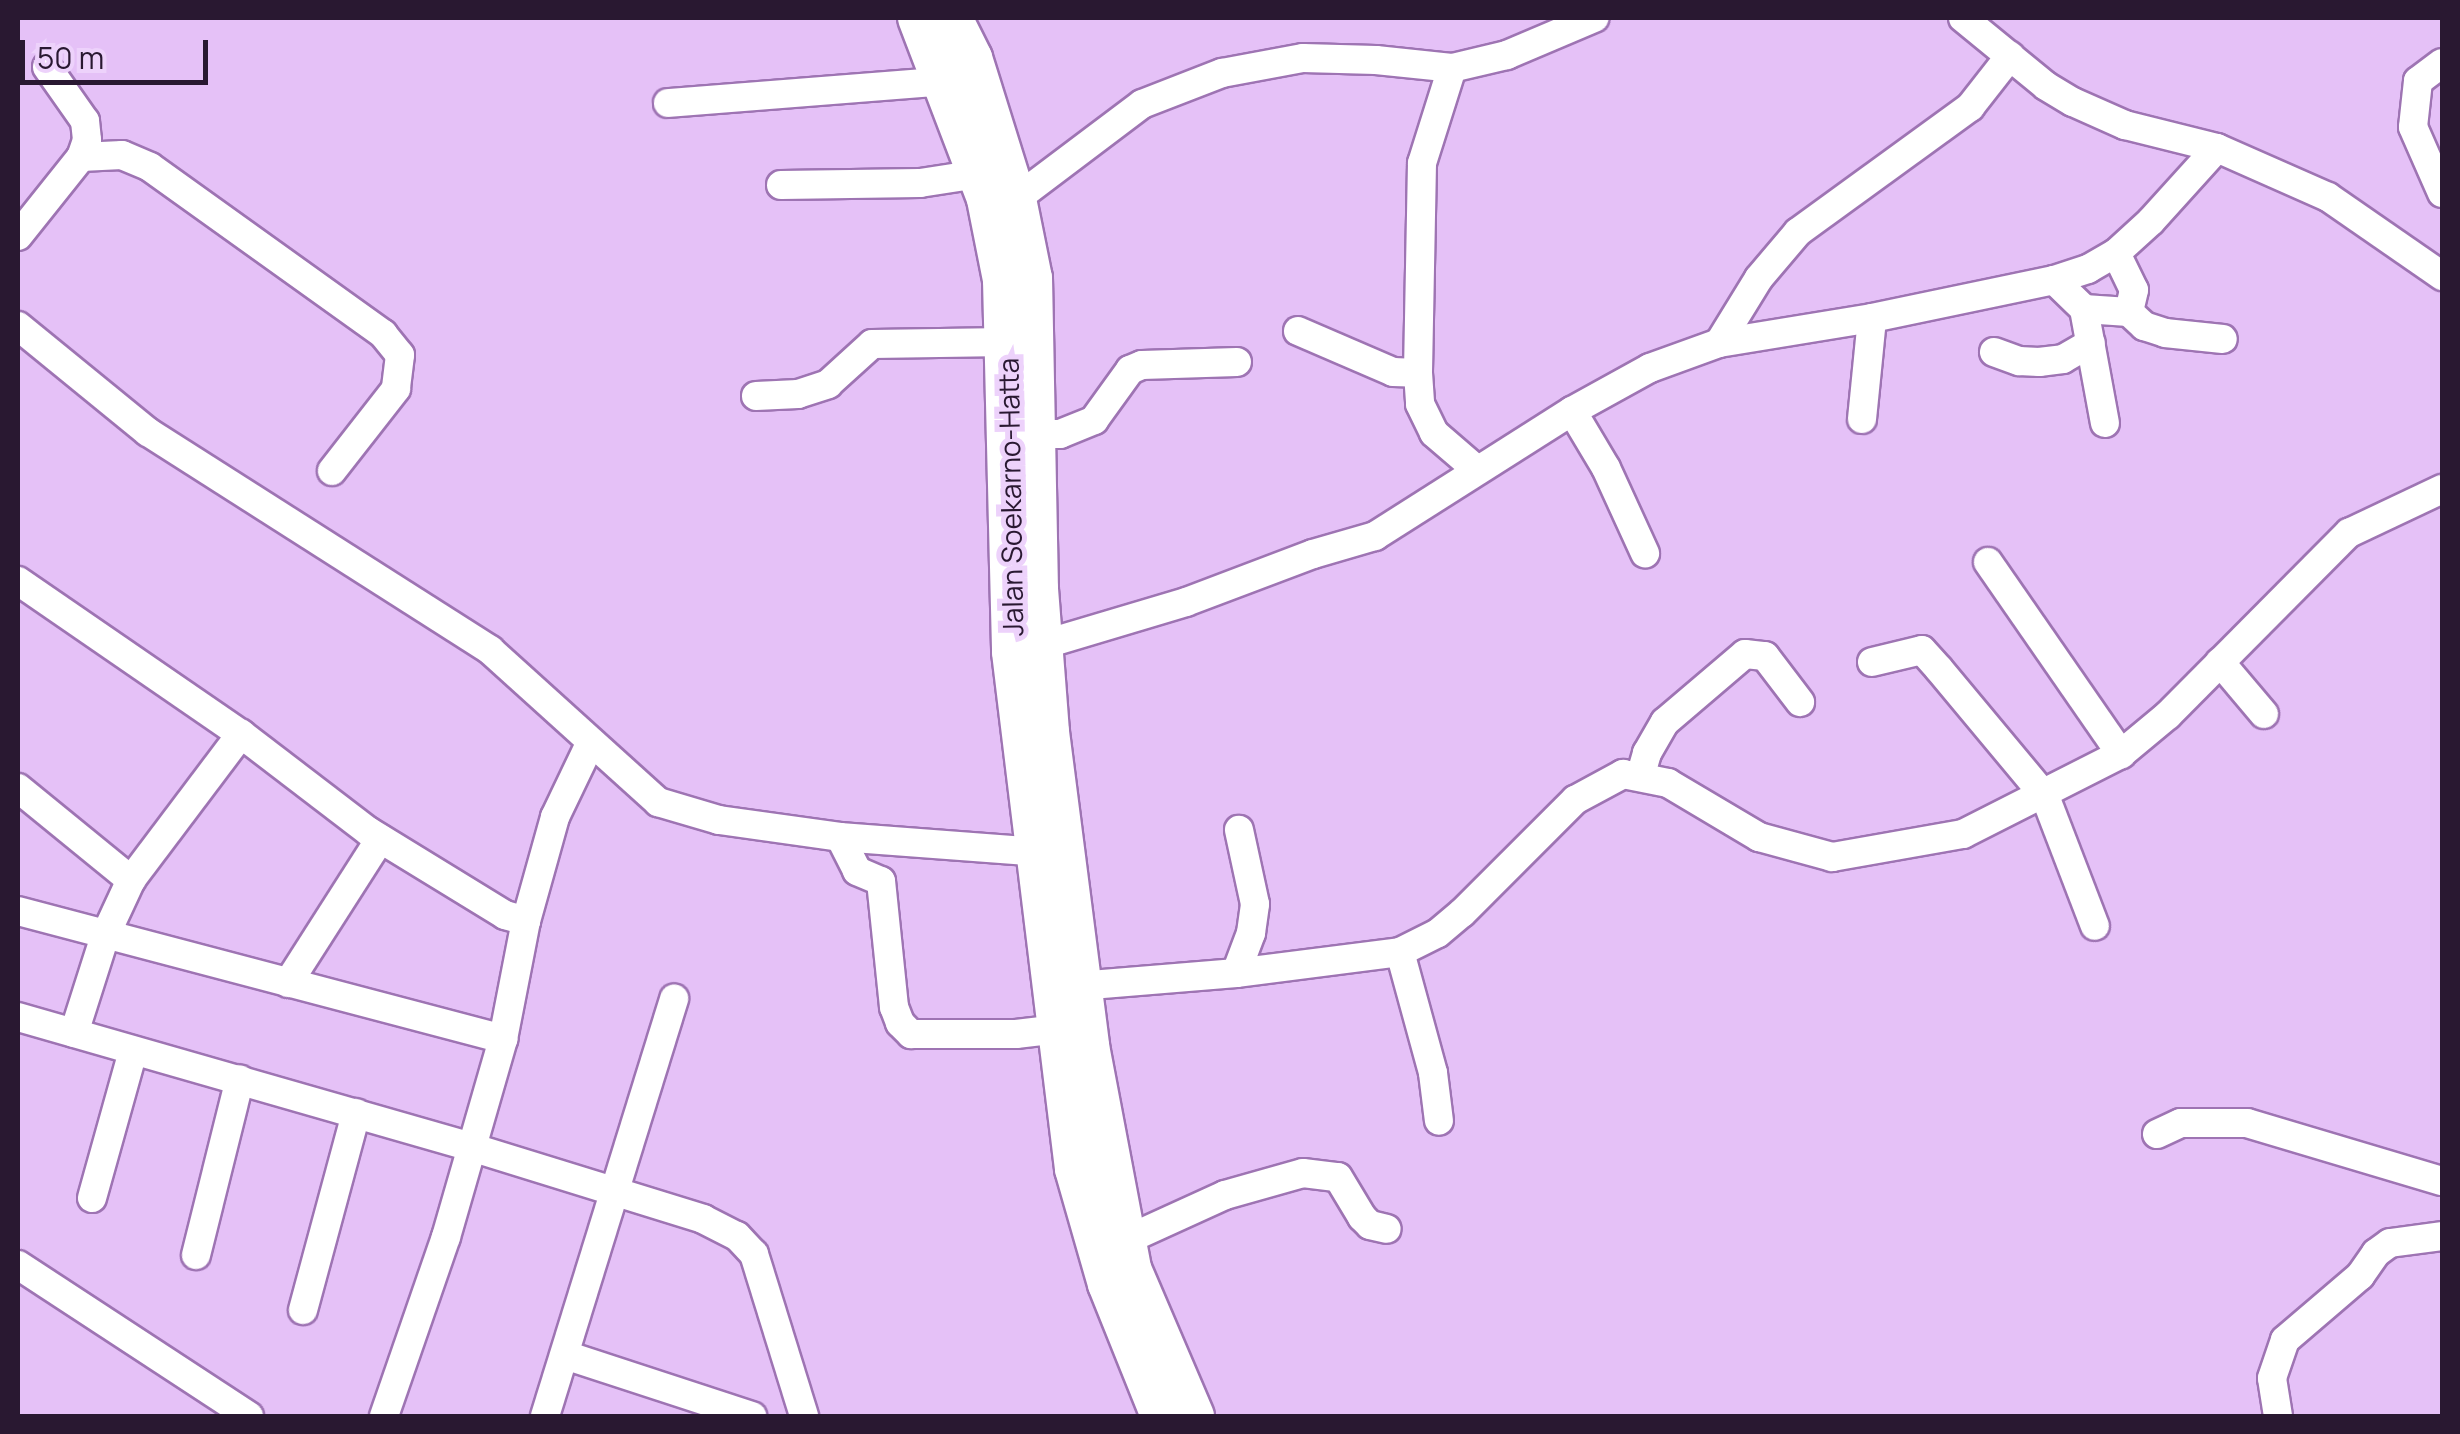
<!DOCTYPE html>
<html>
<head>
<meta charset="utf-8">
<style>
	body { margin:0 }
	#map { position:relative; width:2460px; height:1434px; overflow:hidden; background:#e5c1f7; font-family:Manrope,sans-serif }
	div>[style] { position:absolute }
	.roads { filter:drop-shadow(2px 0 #9e74b3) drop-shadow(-2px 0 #9e74b3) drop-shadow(0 2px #9e74b3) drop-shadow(0 -2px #9e74b3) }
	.minor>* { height:28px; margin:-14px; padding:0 14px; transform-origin:14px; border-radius:14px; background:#fff }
	.highway>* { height:40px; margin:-20px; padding:0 20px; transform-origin:20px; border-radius:20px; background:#fff }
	span { translate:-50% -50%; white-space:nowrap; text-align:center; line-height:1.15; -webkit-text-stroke:10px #edd2fb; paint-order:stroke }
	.street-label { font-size:28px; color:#291831 }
	.frame { position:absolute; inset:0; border:20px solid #291831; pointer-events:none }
	.scale { position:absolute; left:20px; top:40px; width:188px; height:45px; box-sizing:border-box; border:5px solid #291831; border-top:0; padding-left:12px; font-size:30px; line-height:35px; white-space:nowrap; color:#291831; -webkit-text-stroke:8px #edd2fb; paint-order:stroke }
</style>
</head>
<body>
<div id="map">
	<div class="roads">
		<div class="minor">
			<div style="left:1963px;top:18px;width:107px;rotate:39.3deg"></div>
			<div style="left:2046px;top:86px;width:31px;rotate:31deg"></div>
			<div style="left:2073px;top:102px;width:57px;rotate:23.9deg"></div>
			<div style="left:2125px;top:125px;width:95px;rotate:14deg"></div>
			<div style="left:2217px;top:148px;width:121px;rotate:23.8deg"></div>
			<div style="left:2328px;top:197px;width:139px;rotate:34.7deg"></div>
			<div style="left:2442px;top:63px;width:30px;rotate:143deg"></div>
			<div style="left:2418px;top:81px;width:46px;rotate:96.2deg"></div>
			<div style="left:2413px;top:127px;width:72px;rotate:66.3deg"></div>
			<div style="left:47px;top:67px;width:66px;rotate:54.9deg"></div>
			<div style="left:85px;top:121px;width:19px;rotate:84deg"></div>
			<div style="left:87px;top:140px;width:18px;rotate:109deg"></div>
			<div style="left:1452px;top:68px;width:100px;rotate:107.5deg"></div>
			<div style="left:1422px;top:163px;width:210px;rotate:91.1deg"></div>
			<div style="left:1418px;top:373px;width:31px;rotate:86deg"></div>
			<div style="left:1420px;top:404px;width:32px;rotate:64deg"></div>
			<div style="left:1434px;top:433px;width:55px;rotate:40.6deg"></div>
			<div style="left:668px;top:103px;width:278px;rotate:-4.5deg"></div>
			<div style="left:781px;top:185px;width:139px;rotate:-0.8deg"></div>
			<div style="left:920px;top:183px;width:59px;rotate:-8.8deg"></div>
			<div style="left:1016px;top:199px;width:158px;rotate:-37deg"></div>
			<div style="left:1142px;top:104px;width:86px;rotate:-21.2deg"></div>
			<div style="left:1222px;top:73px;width:82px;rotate:-10.5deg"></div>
			<div style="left:1303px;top:58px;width:73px;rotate:1.6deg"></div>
			<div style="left:1376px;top:60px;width:76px;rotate:6deg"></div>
			<div style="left:1452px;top:68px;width:57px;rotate:-13.3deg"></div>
			<div style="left:1507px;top:55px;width:95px;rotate:-23deg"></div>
			<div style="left:18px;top:236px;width:101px;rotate:-51.4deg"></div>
			<div style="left:81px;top:157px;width:41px;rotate:-2.8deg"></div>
			<div style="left:122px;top:155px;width:30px;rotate:23deg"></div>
			<div style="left:150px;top:167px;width:287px;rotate:35.6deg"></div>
			<div style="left:383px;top:334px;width:27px;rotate:51deg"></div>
			<div style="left:400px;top:355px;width:34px;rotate:97deg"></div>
			<div style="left:396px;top:389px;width:104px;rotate:128deg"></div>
			<div style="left:2116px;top:253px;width:41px;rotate:64.1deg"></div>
			<div style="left:2134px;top:290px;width:23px;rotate:103deg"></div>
			<div style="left:2054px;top:280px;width:42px;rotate:44deg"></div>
			<div style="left:2084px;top:309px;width:116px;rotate:79.6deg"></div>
			<div style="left:2084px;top:309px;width:45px;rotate:3.8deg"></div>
			<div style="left:2129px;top:312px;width:21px;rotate:43deg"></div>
			<div style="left:2144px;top:326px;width:22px;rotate:18deg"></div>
			<div style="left:2165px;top:333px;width:58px;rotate:5.9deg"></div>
			<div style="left:18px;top:326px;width:168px;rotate:39.2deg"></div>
			<div style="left:148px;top:432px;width:406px;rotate:32.5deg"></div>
			<div style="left:490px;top:650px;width:227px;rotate:42.1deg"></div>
			<div style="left:658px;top:802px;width:64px;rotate:16.4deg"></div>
			<div style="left:719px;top:820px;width:122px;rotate:8deg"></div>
			<div style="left:840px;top:837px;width:212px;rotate:4.3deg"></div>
			<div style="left:1298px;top:331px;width:103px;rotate:23.3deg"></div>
			<div style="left:1393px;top:372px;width:25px;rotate:2deg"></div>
			<div style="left:1719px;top:343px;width:76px;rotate:-58.4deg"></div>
			<div style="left:1759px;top:278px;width:60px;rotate:-49.7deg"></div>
			<div style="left:1798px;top:232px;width:213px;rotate:-36deg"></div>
			<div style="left:1970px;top:107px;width:65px;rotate:-51.9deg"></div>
			<div style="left:1994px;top:352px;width:27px;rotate:20deg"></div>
			<div style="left:2019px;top:361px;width:20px;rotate:3deg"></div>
			<div style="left:2039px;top:362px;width:24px;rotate:-7deg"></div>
			<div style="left:2063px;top:359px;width:32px;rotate:-30deg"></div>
			<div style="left:756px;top:396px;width:42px;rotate:-2.7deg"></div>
			<div style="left:798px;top:394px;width:32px;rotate:-18deg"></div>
			<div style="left:828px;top:384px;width:59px;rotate:-42.3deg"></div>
			<div style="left:872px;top:344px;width:135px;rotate:-0.8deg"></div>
			<div style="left:1572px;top:411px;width:66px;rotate:59.2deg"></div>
			<div style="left:1606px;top:468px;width:94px;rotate:65.4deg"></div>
			<div style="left:1862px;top:419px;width:101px;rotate:-84.3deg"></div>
			<div style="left:1038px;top:434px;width:22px"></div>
			<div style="left:1060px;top:434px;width:37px;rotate:-22deg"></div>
			<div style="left:1094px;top:420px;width:62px;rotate:-54.2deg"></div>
			<div style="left:1130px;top:370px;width:13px;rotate:-23deg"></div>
			<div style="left:1142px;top:365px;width:95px;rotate:-1.8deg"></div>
			<div style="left:1988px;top:562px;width:234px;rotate:55.3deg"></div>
			<div style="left:18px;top:581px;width:270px;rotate:34.5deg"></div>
			<div style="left:241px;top:734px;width:160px;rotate:37.4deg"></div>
			<div style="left:368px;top:831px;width:161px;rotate:31.5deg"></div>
			<div style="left:505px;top:915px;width:22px;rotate:16deg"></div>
			<div style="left:1042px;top:645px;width:150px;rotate:-16.6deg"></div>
			<div style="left:1186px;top:602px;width:136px;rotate:-20.7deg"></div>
			<div style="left:1313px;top:554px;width:65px;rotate:-16.2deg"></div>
			<div style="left:1375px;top:536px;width:233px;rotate:-32.4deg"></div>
			<div style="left:1572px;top:411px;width:89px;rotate:-28.9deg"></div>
			<div style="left:1650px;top:368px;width:73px;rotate:-19.9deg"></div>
			<div style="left:1719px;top:343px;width:155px;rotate:-9.3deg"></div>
			<div style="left:1872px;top:318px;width:186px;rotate:-11.8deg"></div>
			<div style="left:2054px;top:280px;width:36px;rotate:-18deg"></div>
			<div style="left:2088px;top:269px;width:32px;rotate:-30deg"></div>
			<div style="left:2116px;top:253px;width:47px;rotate:-42.4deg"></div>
			<div style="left:2151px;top:221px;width:98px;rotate:-47.9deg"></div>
			<div style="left:1872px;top:662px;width:51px;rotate:-13.5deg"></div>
			<div style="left:1922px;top:650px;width:25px;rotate:48deg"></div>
			<div style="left:1939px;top:669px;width:165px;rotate:50.2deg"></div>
			<div style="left:2045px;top:796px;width:139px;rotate:69deg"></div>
			<div style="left:2220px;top:662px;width:68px;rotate:49.8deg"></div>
			<div style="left:1641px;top:774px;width:22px;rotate:-74deg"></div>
			<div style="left:1647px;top:753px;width:36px;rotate:-60deg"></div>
			<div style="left:1665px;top:722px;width:105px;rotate:-40.4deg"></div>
			<div style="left:1745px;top:654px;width:20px;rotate:6deg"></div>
			<div style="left:1765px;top:656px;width:58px;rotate:52.7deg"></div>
			<div style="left:18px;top:788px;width:146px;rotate:39.2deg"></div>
			<div style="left:840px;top:837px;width:38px;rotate:63deg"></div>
			<div style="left:857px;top:871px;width:26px;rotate:23deg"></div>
			<div style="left:881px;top:881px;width:127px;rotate:84.1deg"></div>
			<div style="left:894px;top:1007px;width:17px;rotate:69deg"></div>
			<div style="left:900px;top:1023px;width:16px;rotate:45deg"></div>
			<div style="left:911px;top:1034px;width:105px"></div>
			<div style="left:1016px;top:1034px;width:60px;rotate:-6.7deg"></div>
			<div style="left:18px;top:911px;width:502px;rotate:14.78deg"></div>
			<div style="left:503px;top:1039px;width:120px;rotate:-79deg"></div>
			<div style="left:526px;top:921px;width:108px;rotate:-74.4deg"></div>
			<div style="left:555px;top:817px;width:83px;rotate:-64.4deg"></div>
			<div style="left:1400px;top:952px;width:125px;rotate:74.7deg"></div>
			<div style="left:1433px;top:1073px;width:48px;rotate:82.9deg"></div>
			<div style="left:1236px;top:973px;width:43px;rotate:-69.4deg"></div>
			<div style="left:1251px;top:933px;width:29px;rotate:-82deg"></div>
			<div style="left:1255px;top:904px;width:76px;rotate:-102.2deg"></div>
			<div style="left:288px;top:983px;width:171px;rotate:-57.4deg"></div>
			<div style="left:1066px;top:987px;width:171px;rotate:-4.7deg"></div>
			<div style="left:1236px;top:973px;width:165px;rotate:-7.3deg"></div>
			<div style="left:1400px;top:952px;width:42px;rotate:-26.6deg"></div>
			<div style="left:1438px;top:933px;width:31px;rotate:-40deg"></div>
			<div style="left:1462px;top:913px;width:160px;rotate:-45deg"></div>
			<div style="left:1575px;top:800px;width:55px;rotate:-28.4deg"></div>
			<div style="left:1623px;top:774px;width:46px;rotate:11.3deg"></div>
			<div style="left:1668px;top:783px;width:106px;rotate:30.7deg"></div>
			<div style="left:1759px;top:837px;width:76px;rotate:15.3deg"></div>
			<div style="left:1832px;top:857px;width:133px;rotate:-10deg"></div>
			<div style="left:1963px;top:834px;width:177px;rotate:-26.9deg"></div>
			<div style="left:2121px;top:754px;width:61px;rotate:-39.7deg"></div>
			<div style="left:2168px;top:715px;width:257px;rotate:-45.2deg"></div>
			<div style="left:2349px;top:533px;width:103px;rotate:-25.3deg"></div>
			<div style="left:18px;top:1017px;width:474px;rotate:16deg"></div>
			<div style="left:474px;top:1148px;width:240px;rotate:17.2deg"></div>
			<div style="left:703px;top:1219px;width:38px;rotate:27deg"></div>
			<div style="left:737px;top:1236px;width:25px;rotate:47deg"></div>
			<div style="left:754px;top:1254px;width:170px;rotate:72.8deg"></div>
			<div style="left:74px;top:1033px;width:102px;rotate:-72.3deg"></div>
			<div style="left:105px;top:936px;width:62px;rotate:-65.1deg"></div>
			<div style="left:131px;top:880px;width:183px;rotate:-53deg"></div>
			<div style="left:2157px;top:1134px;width:26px;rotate:-25deg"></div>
			<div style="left:2181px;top:1123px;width:66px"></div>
			<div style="left:2247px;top:1123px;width:203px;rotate:16.6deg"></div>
			<div style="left:92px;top:1198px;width:153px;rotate:-74.4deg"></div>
			<div style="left:1124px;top:1241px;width:111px;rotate:-24.5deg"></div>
			<div style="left:1225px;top:1195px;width:81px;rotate:-15.8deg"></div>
			<div style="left:1303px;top:1173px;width:35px;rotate:7deg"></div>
			<div style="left:1338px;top:1177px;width:47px;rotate:59deg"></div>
			<div style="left:1362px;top:1217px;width:11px;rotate:45deg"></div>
			<div style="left:1370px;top:1225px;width:17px;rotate:13deg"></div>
			<div style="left:196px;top:1255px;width:181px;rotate:-76deg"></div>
			<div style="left:18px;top:1265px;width:276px;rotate:33.2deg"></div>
			<div style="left:303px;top:1310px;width:204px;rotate:-74.9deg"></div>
			<div style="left:565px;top:1355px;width:197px;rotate:18.1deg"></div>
			<div style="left:384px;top:1416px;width:189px;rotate:-70.9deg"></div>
			<div style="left:446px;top:1237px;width:206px;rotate:-73.9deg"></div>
			<div style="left:545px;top:1416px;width:437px;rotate:-72.8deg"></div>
			<div style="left:2278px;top:1416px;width:38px;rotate:-99deg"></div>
			<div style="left:2272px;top:1378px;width:40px;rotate:-71.1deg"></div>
			<div style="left:2285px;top:1340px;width:99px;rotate:-40.5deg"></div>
			<div style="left:2360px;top:1276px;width:28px;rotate:-55deg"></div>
			<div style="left:2376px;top:1253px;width:17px;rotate:-36deg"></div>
			<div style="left:2390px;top:1243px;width:52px;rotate:-7.7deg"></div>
		</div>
		<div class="highway">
			<div style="left:918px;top:18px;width:194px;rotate:69.1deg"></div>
			<div style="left:987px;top:199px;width:83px;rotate:78.8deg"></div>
			<div style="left:1003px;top:280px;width:372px;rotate:88.6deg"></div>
			<div style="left:1012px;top:652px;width:521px;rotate:83.05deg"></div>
			<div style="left:1075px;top:1169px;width:120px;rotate:74deg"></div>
			<div style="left:1108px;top:1284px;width:142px;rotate:68.1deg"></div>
			<div style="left:952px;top:18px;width:45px;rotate:63.4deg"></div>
			<div style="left:972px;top:58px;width:148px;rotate:72.7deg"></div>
			<div style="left:1016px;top:199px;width:81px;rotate:78.6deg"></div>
			<div style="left:1032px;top:278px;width:311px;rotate:88.9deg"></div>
			<div style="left:1038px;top:589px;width:143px;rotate:85.6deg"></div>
			<div style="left:1049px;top:732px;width:317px;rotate:82.7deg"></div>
			<div style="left:1089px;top:1046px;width:227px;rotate:79.3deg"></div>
			<div style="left:1131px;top:1269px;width:160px;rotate:66.8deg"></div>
		</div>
	</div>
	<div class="street-label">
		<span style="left:1010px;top:497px;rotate:-91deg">Jalan Soekarno-Hatta</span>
	</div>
	<div class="frame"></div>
	<div class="scale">50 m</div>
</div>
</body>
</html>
